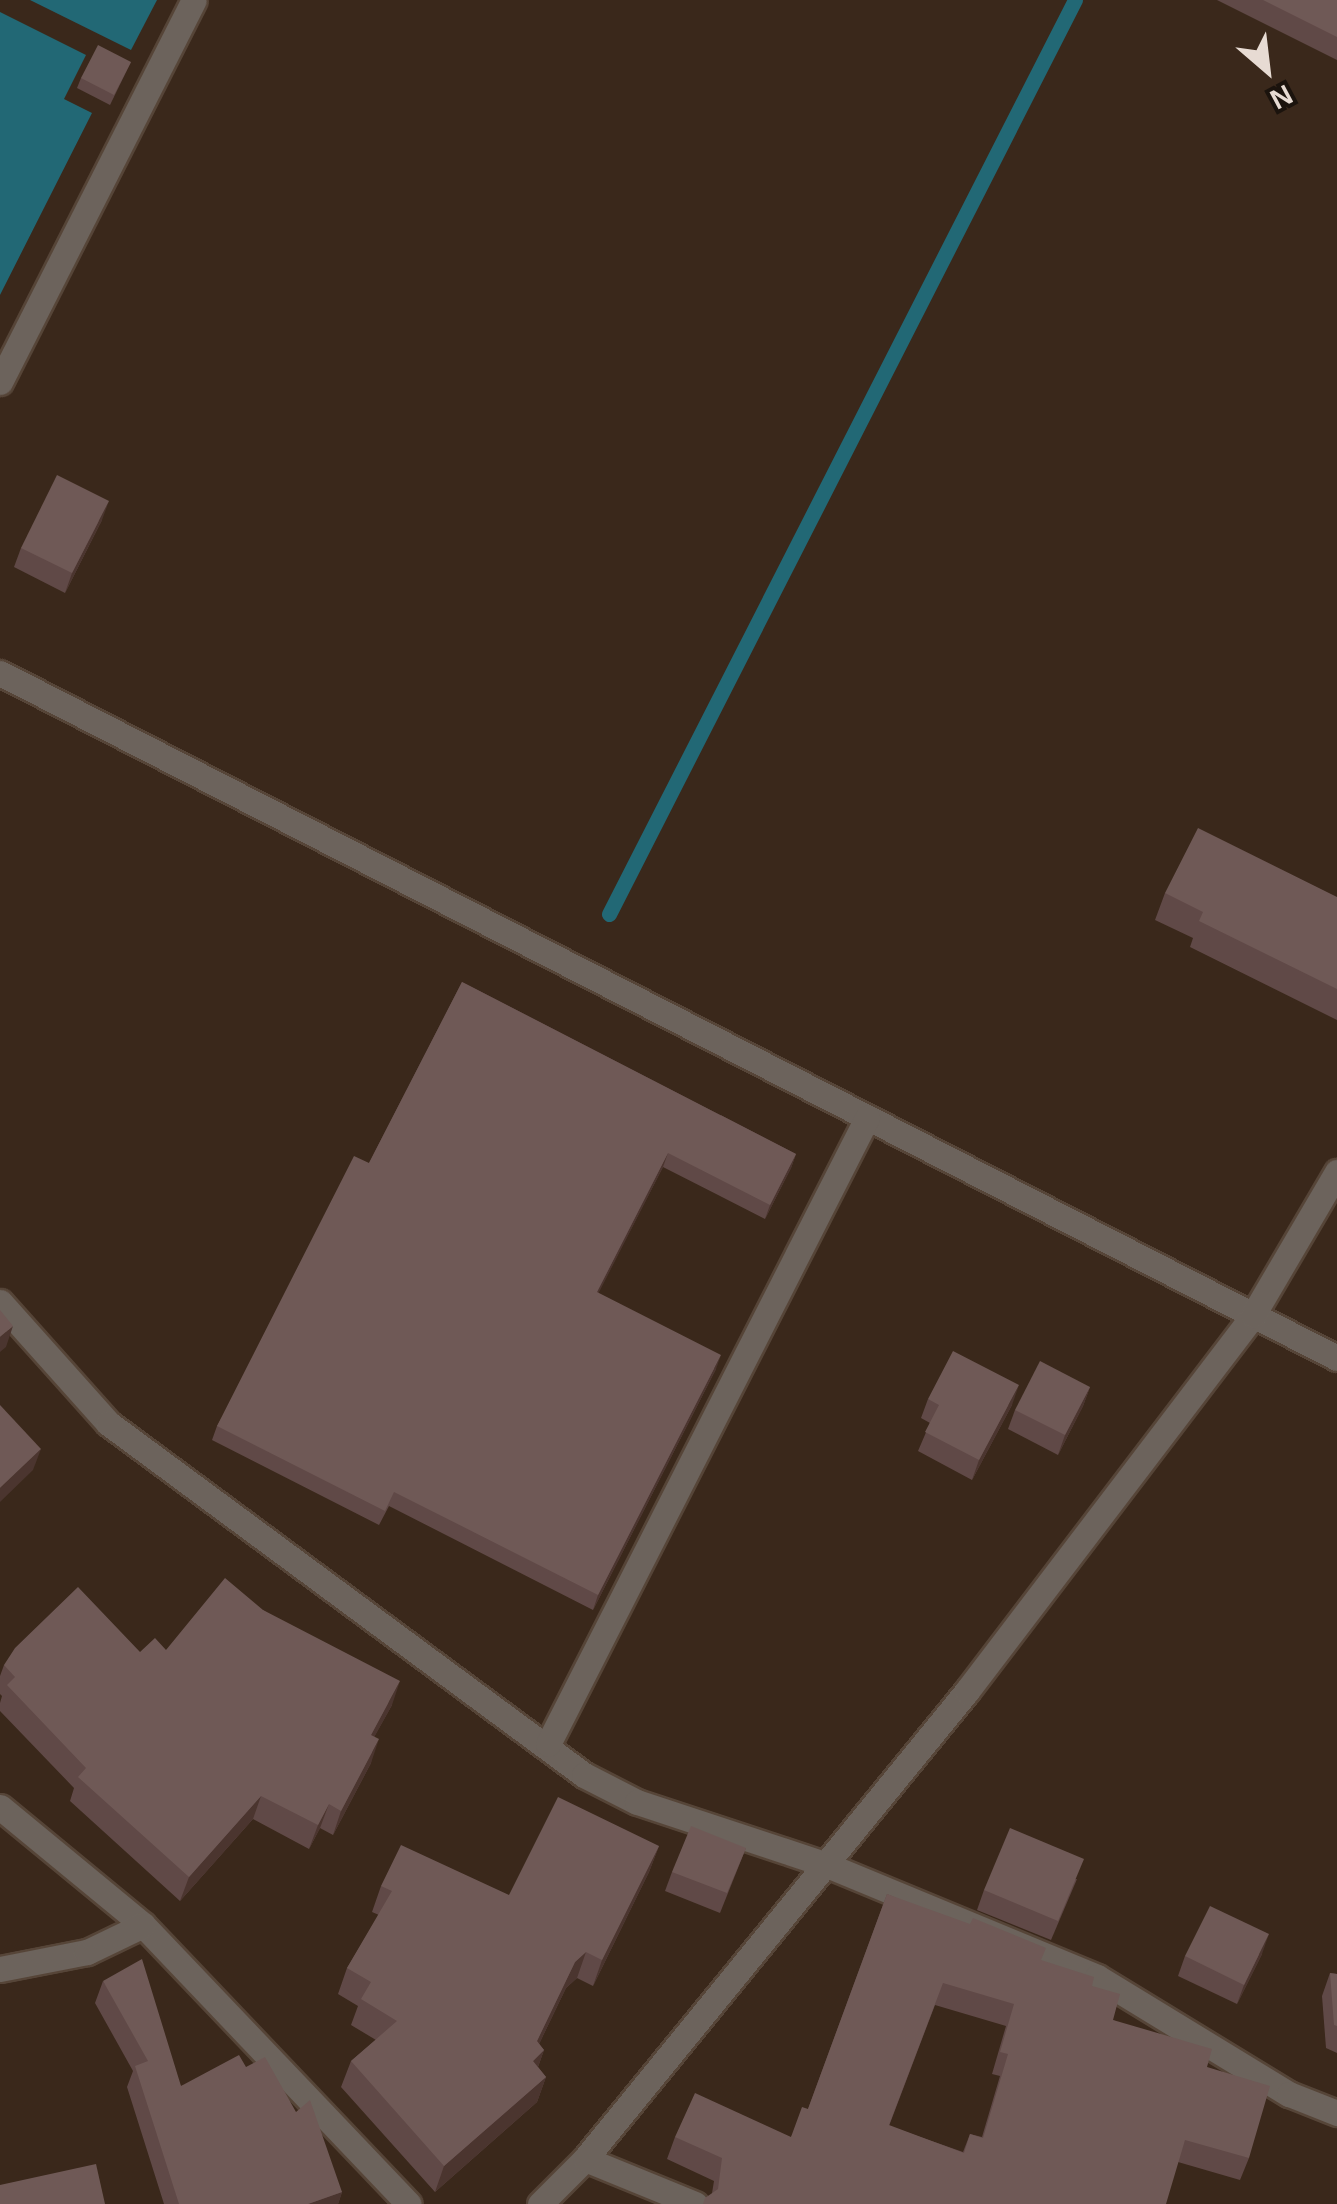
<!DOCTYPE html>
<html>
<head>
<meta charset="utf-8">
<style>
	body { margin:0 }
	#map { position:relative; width:1337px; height:2204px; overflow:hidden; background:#3a281b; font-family:Helvetica,sans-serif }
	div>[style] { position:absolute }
	.water>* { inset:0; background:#226875 }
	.stream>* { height:15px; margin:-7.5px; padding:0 7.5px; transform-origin:7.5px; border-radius:7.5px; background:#226875 }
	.roads { filter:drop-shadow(2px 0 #564538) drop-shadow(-2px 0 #564538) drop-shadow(0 2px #564538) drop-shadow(0 -2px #564538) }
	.minor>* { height:25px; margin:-12.5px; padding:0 12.5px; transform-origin:12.5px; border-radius:12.5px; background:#6c635c }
	.wall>* { inset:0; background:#604947 }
	.shaded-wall>* { inset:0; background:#4b352f }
	.building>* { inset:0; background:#6f5956 }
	span { translate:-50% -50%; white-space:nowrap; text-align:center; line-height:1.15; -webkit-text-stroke:10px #1b130d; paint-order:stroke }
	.north { position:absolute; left:1217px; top:20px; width:100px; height:100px; -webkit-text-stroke:8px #1b130d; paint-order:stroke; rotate:152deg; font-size:28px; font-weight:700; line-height:40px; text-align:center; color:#e7dbd3 }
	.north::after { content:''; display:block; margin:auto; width:35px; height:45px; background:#e7dbd3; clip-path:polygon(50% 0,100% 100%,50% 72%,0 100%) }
</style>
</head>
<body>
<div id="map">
	<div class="water">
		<div style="clip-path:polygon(30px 0,157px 0,131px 50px)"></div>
		<div style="clip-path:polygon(0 12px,86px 55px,64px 99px,92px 113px,0 295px)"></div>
	</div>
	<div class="stream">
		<div style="left:609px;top:914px;width:1026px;rotate:-62.99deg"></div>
	</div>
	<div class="roads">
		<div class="minor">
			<div style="left:0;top:382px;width:428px;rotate:-63.1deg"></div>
			<div style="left:0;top:673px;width:1502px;rotate:27.13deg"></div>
			<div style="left:0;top:1302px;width:162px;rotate:48.2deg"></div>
			<div style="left:108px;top:1423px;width:592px;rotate:36.48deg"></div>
			<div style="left:584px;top:1775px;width:59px;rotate:27deg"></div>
			<div style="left:637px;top:1802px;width:200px;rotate:18.3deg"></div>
			<div style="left:827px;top:1865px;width:292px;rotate:22.5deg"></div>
			<div style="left:1097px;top:1977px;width:225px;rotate:31.4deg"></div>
			<div style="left:1289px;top:2094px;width:52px;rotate:21.6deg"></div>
			<div style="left:548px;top:1744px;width:703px;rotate:-63deg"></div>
			<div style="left:0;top:1807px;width:185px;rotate:39.5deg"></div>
			<div style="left:143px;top:1925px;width:385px;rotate:46.4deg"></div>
			<div style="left:0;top:1969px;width:89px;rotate:-11.1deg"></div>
			<div style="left:87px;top:1952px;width:62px;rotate:-25.7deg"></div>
			<div style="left:585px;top:2159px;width:119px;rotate:22.2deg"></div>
			<div style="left:540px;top:2204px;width:64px;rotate:-45deg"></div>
			<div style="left:585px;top:2159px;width:604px;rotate:-50.78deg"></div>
			<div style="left:967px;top:1691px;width:472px;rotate:-52.7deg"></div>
			<div style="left:1253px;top:1315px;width:166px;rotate:-59.6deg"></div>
		</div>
	</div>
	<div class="wall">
		<div style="clip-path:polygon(1217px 0,1337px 0,1337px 60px)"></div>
		<div style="clip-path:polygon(131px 62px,110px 105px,77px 88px,81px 78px)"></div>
		<div style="clip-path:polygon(102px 520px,65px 593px,14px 567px,21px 548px)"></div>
		<div style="clip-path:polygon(1165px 893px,1337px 897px,1337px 1020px,1190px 947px,1193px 938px,1155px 920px)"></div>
		<div style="clip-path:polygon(462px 982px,796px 1154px,791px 1168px,765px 1219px,663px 1167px,598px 1293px,716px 1369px,593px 1610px,389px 1506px,379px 1525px,212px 1440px,217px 1426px,369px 1163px)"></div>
		<div style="clip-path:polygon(1090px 1387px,1083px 1406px,1058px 1455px,1008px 1429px,1015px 1410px)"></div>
		<div style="clip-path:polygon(928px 1399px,1012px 1405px,972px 1480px,918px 1451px,930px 1423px,921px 1418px)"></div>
		<div style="clip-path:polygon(263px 1610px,392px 1705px,374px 1737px,371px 1763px,333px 1835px,320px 1828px,309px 1849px,253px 1819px,180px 1901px,70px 1801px,74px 1788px,0 1711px,0 1703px,2px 1696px,0 1694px,0 1676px,4px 1665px,166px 1650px)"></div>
		<div style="clip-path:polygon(659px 1846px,649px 1872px,593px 1986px,577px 1978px,566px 1988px,539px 2044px,544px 2050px,538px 2067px,546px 2077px,537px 2102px,435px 2192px,341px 2087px,351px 2061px,376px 2040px,351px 2025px,358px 2006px,338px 1994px,347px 1968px,379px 1915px,372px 1912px,381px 1886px,509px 1895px)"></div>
		<div style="clip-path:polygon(746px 1848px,720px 1913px,665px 1891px,672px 1872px)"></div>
		<div style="clip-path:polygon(1077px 1879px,1051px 1940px,977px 1910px,984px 1890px)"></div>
		<div style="clip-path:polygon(evenodd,887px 1894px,1041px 1961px,1092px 1986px,1113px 2020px,1207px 2067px,1249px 2158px,1240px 2180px,1178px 2162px,712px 2193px,714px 2181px,667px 2159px,675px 2137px,791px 2137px,808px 2109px,887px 1894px,935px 2005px,1006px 2026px,992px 2074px,1000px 2076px,982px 2137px,970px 2134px,963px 2152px,889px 2126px,935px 2005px)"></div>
		<div style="clip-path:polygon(1262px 1954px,1237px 2004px,1178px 1976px,1185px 1956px)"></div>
		<div style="clip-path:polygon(1330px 1973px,1337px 1974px,1337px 2053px,1326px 2048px,1322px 1996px)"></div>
		<div style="clip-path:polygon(103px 1981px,181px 2086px,246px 2067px,342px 2192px,338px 2204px,164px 2204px,127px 2087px,133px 2071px,95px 2003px)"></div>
	</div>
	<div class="shaded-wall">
		<div style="clip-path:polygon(109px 501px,102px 520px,65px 593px,72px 573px)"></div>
		<div style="clip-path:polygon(668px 1153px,663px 1167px,592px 1306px,597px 1292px)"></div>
		<div style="clip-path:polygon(796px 1154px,791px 1168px,765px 1219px,770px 1205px)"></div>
		<div style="clip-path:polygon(13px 1326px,6px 1347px,0 1352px,0 1337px)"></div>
		<div style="clip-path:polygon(721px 1355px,716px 1369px,593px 1610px,598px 1595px)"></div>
		<div style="clip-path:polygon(1019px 1385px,1012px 1405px,972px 1480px,979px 1460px)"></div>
		<div style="clip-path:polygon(1090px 1387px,1083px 1406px,1058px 1455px,1065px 1435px)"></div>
		<div style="clip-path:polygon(41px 1449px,33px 1470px,0 1502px,0 1488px)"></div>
		<div style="clip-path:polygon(400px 1681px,392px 1705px,362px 1759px,371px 1735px)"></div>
		<div style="clip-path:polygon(379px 1739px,371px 1763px,333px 1835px,341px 1811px)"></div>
		<div style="clip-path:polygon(261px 1796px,253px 1819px,180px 1901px,189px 1877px)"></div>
		<div style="clip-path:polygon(329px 1804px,320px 1828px,309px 1849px,318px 1825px)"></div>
		<div style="clip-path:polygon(659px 1846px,649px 1872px,593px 1986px,602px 1960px)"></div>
		<div style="clip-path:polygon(1269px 1934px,1262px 1954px,1237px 2004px,1244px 1985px)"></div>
		<div style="clip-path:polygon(586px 1952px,577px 1978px,566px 1988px,528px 2067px,537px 2041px,575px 1962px)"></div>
		<div style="clip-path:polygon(544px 2050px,535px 2075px,533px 2061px)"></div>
		<div style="clip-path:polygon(546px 2077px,537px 2102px,435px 2192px,444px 2166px)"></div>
		<div style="clip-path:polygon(342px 2192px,338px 2204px,308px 2204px)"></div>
	</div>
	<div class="building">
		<div style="clip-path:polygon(1263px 0,1337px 0,1337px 37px)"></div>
		<div style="clip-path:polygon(98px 45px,131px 62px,114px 95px,81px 78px)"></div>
		<div style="clip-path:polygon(57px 475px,109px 501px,72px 573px,21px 548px)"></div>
		<div style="clip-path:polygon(1198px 828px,1337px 897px,1337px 989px,1199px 921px,1203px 912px,1165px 893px)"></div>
		<div style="clip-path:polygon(462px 982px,796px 1154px,770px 1205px,668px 1153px,597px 1292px,721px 1355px,598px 1595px,394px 1492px,385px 1511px,217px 1426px,354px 1156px,369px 1163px)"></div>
		<div style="clip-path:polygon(0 1310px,13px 1326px,0 1337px)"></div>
		<div style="clip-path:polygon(953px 1351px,1019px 1385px,979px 1460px,925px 1432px,939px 1405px,928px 1399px)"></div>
		<div style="clip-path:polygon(1040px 1361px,1090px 1387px,1065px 1435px,1015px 1410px)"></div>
		<div style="clip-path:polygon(0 1405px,41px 1449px,0 1488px)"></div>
		<div style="clip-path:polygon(225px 1578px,263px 1610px,400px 1681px,371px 1735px,379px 1739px,341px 1811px,329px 1804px,318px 1825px,261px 1796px,189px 1877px,78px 1777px,86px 1768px,7px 1685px,15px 1677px,4px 1665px,15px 1648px,78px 1587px,140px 1652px,155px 1638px,166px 1650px)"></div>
		<div style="clip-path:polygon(558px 1797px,659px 1846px,602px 1960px,586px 1952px,575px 1962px,537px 2041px,544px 2050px,533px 2061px,546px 2077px,444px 2166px,351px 2061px,397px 2021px,361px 1999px,371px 1982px,347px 1968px,392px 1891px,381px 1886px,401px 1845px,509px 1895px)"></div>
		<div style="clip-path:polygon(691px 1826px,746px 1848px,727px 1893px,672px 1872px)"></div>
		<div style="clip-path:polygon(1010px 1828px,1084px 1859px,1058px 1921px,984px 1890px)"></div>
		<div style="clip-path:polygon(evenodd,887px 1894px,970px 1924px,973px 1918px,1046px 1948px,1041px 1960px,1094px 1977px,1092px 1986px,1120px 1994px,1113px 2020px,1212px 2049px,1207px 2067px,1270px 2086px,1249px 2158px,1185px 2140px,1166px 2204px,703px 2204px,705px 2198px,718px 2189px,722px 2158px,675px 2137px,695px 2093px,791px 2137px,802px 2107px,808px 2109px,887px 1894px,943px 1983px,1014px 2004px,1000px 2052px,1008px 2054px,983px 2138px,970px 2134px,964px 2153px,889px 2125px,943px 1983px)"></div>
		<div style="clip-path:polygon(1210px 1906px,1269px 1934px,1244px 1985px,1185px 1956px)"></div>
		<div style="clip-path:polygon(142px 1959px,181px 2086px,239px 2055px,246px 2067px,265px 2057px,296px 2112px,310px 2100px,342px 2192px,308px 2204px,179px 2204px,135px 2066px,148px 2061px,103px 1981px)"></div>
		<div style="clip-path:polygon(1330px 1973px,1337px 1974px,1337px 2026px,1334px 2025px)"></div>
		<div style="clip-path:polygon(96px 2164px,105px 2204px,0 2204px,0 2185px)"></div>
	</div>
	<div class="north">N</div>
</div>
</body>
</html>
